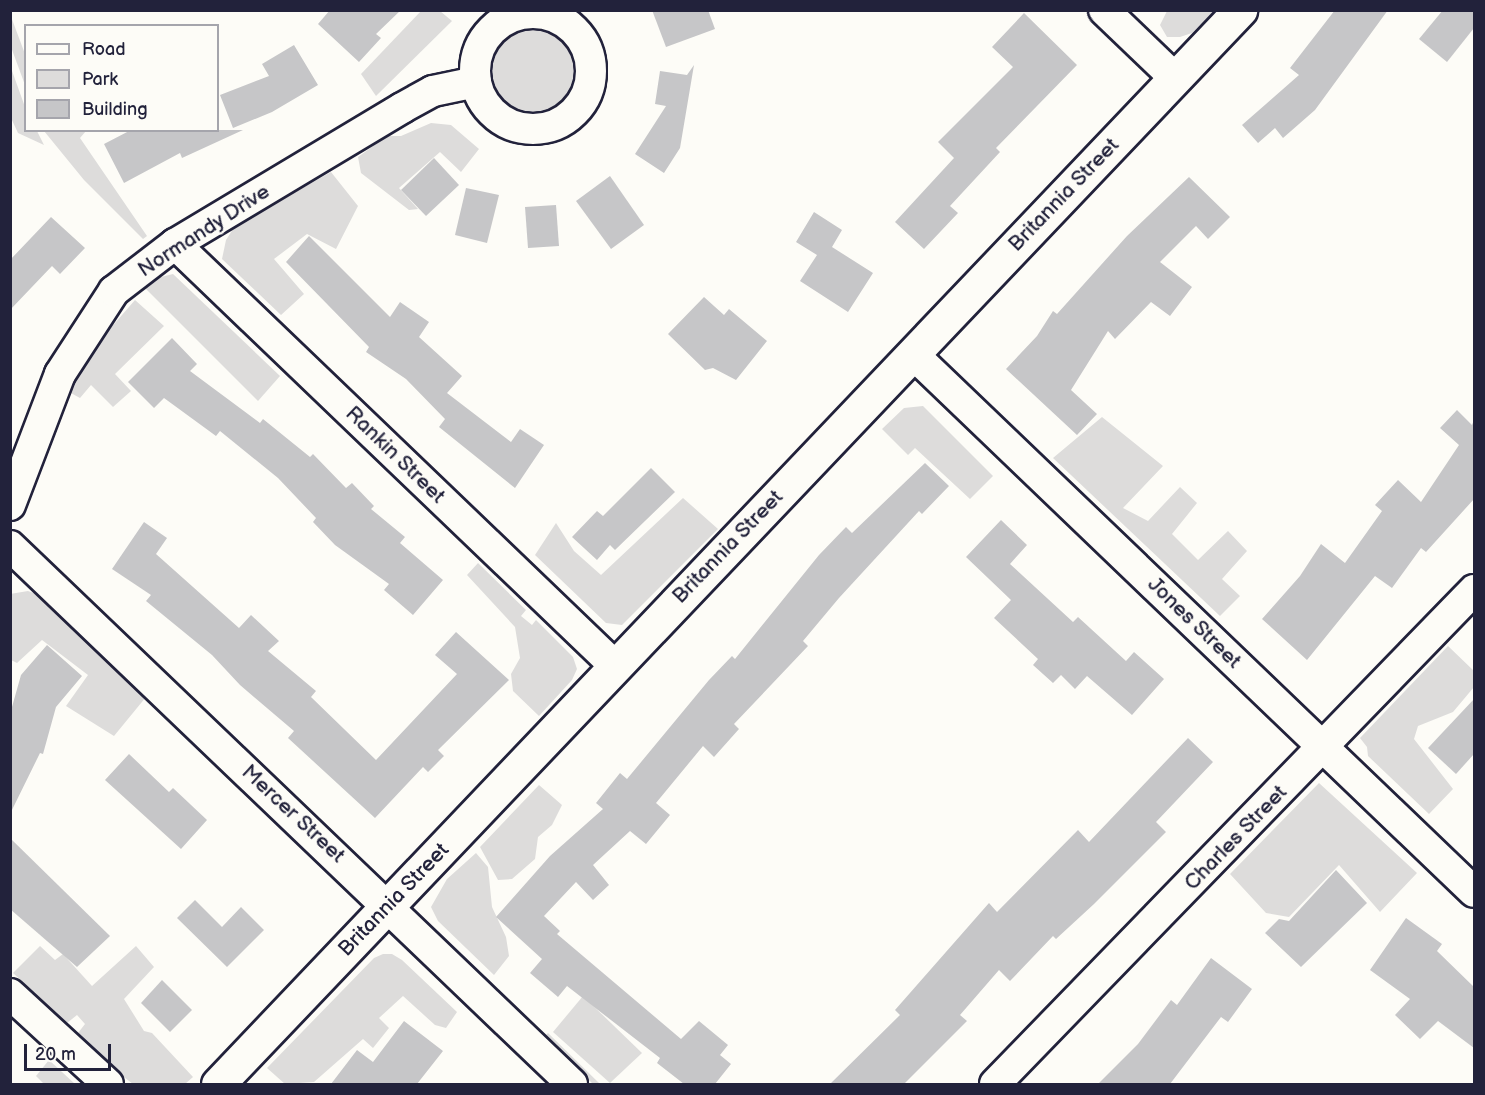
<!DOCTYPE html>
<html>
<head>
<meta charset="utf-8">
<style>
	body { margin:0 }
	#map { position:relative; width:1485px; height:1095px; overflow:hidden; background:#fdfcf7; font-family:"Balsamiq Sans",sans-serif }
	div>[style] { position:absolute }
	.green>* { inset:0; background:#dddcdb }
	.round { border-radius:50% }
	.building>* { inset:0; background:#c6c6c8 }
	.roads { filter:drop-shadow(2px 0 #22223b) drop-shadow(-2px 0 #22223b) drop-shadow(0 2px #22223b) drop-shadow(0 -2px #22223b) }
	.street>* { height:30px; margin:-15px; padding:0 15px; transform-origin:15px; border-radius:15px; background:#fdfcf7 }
	.street>.ring { margin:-15px; padding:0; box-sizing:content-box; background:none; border:30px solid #fdfcf7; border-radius:50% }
	.secondary>* { height:33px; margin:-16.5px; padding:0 16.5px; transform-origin:16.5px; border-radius:16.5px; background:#fdfcf7 }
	span { translate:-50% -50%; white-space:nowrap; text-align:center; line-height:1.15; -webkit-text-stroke:4.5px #fdfcf7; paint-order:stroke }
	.street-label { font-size:21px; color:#22223b }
	.frame { position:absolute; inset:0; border:12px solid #22223b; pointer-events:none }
	.legend { position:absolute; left:24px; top:24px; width:195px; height:108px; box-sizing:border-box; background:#fdfcf7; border:2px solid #a5a5ac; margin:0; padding:8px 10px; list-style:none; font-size:18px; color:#22223b }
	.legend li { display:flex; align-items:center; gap:12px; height:30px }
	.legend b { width:30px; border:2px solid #a5a5ac }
	.scale { position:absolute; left:24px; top:1044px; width:87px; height:27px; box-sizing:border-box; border:3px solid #22223b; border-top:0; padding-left:8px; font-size:18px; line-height:21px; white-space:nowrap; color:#22223b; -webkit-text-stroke:4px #fdfcf7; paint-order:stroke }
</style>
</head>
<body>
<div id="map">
	<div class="green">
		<div style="clip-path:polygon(421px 11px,440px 11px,452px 21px,376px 96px,361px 74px)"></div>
		<div style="clip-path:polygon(1167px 11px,1167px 10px,1214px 11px,1192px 33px,1180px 37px,1167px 37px,1160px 25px)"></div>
		<div style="clip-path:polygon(10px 14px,25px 54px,25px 85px,11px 47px)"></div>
		<div class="round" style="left:484px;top:22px;width:98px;height:98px"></div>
		<div style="clip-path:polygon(11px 68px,25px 107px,26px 130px,37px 131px,44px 145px,18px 133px,11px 118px)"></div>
		<div style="clip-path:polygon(431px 123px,451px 125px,479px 149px,461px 172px,440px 152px,399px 188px,418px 209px,409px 210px,361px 173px,358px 157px,387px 136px,401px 136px)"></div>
		<div style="clip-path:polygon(44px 131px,86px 131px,80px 138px,147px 236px,143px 239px,84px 180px)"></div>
		<div style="clip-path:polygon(331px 172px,358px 206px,336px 249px,307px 234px,274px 259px,304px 294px,281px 315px,222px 259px,226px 240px,235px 226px)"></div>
		<div style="clip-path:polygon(173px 274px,280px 376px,258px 401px,145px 288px,157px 278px)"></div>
		<div style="clip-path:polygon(135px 300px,164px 326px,115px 374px,131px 391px,113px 407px,91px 385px,80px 398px,69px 392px,89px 353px)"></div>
		<div style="clip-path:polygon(923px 406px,993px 476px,970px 499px,915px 448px,908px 455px,882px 429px,904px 408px)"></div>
		<div style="clip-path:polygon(1102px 417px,1163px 466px,1123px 508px,1148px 521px,1180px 487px,1197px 503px,1172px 534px,1198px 560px,1228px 531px,1247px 551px,1222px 579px,1240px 596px,1220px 616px,1053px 458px)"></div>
		<div style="clip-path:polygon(683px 498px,718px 529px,622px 625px,606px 623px,535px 555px,556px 523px,574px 551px,601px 575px)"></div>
		<div style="clip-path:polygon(478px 563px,526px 610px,521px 616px,532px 625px,536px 620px,573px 657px,577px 669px,572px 680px,539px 716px,513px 691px,511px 674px,520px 658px,515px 627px,467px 575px)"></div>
		<div style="clip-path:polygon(28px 591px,47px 598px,146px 697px,114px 736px,66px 706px,88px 675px,42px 640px,17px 663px,11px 660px,10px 594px)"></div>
		<div style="clip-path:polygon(1448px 646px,1474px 671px,1474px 687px,1453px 712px,1418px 726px,1414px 739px,1453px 789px,1429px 814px,1368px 756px,1367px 747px,1360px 738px)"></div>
		<div style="clip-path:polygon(1319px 783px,1417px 873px,1380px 912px,1339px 865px,1289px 917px,1266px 913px,1230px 874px)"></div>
		<div style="clip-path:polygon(539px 785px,562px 805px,552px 825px,538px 837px,535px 859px,512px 879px,498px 880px,480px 847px)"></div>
		<div style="clip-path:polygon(476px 853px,488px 867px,492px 907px,506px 937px,509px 956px,494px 975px,438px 921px,431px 907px,447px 879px)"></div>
		<div style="clip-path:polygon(40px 946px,55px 960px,63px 954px,92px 986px,136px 946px,154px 967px,124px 999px,144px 1031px,152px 1033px,193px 1077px,185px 1084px,133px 1084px,120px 1074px,78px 1033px,85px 1024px,77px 1015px,67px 1023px,13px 973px)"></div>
		<div style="clip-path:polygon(383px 954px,392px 954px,402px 960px,457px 1012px,446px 1028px,435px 1025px,403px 996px,379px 1018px,389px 1028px,373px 1048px,363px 1039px,314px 1082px,285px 1084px,267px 1068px,374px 958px)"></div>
		<div style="clip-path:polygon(583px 996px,642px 1053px,610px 1083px,553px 1032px)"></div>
		<div style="clip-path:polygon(548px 1033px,600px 1084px,593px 1084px,544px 1037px)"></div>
		<div style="clip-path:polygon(49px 1060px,75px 1084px,44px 1084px,36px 1076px)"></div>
	</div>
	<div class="building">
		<div style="clip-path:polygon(330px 10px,401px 10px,376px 34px,381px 38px,359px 62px,318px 24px)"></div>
		<div style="clip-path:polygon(652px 10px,708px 10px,715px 29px,666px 47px)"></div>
		<div style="clip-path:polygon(1335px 10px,1388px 10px,1315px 110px,1283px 138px,1275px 128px,1258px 143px,1242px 125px,1299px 75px,1290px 68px)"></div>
		<div style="clip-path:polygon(1443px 10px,1474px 10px,1474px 28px,1447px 62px,1419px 39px)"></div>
		<div style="clip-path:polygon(1024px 13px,1077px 65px,996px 148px,1000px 152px,950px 206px,958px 213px,924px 249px,895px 222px,954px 158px,938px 142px,1013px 67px,992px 47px)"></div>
		<div style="clip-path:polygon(294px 45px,318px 85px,272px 112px,233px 128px,220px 95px,269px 76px,262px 64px)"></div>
		<div style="clip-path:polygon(694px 65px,680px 148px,664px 173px,635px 154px,666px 106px,655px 104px,660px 71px,687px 75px)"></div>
		<div style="clip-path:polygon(131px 130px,243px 130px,182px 158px,180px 153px,124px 183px,104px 144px)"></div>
		<div style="clip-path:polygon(434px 158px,459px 185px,426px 216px,401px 190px)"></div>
		<div style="clip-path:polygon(610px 176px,644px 225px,611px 249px,576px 201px)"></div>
		<div style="clip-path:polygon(1189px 177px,1230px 217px,1208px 239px,1196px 226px,1160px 262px,1192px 287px,1170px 316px,1151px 302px,1115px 339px,1108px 331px,1071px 390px,1097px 414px,1077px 435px,1006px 369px,1037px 336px,1053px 311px,1057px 314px,1127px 236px)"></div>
		<div style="clip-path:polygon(466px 188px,499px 195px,487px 243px,455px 235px)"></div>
		<div style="clip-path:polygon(556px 205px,559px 246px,528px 248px,525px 207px)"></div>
		<div style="clip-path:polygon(814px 212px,842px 230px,832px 247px,873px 273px,848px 312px,800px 281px,817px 255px,796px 242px)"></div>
		<div style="clip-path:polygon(51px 217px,85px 248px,60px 274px,52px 266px,10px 310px,10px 260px)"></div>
		<div style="clip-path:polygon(309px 236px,390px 317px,400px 302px,429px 322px,419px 337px,462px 376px,447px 393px,511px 442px,520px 429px,544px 445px,515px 488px,439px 427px,445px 419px,406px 379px,366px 352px,369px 347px,286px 262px)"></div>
		<div style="clip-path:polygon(704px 297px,724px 315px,729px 309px,767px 341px,736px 380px,713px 368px,705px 370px,668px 334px)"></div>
		<div style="clip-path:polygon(172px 338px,197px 364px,190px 371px,260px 423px,263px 419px,310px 457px,313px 454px,346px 488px,352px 483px,374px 506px,371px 509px,405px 537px,400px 543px,443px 580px,413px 615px,384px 590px,389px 584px,335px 545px,313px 522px,316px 518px,278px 478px,220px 431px,216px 436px,164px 398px,154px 408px,128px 382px)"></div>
		<div style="clip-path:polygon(1457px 410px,1472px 425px,1474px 420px,1474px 499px,1426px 552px,1421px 548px,1392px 588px,1375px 576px,1307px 660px,1262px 619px,1300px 576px,1321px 544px,1345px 563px,1382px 511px,1375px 505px,1398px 480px,1421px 502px,1459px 445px,1440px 428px)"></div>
		<div style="clip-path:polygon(925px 463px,949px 486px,922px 514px,919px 511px,839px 598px,803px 641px,808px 646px,734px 724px,739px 729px,714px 757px,703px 746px,656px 803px,670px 815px,646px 844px,630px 831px,593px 865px,609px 885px,593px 900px,576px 882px,544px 916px,560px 931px,557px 934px,681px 1039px,699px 1021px,728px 1045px,720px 1055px,731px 1064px,715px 1084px,684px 1084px,657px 1063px,660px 1058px,567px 986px,558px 997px,530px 973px,542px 959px,496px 917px,550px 856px,603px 809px,596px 803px,620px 773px,627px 779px,709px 680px,732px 656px,735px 659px,819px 555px,846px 527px,852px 533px)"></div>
		<div style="clip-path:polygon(651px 468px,675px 492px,615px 550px,610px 545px,597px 560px,572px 537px,597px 511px,603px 516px)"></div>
		<div style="clip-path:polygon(1001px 520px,1027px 545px,1010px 564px,1073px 622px,1078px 617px,1126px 661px,1134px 652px,1164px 679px,1132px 715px,1087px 676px,1075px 689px,1061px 675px,1053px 683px,1033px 665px,1038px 659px,994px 618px,1011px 600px,966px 557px)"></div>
		<div style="clip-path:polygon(144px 522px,167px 538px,156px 554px,239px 628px,251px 615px,279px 641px,268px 651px,316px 691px,311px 697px,376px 760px,457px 674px,435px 655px,456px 632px,509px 680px,438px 750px,444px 756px,428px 772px,423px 767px,375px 818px,288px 738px,294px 731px,240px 685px,212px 655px,146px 601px,151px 595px,112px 569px)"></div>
		<div style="clip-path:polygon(47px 645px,82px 676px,56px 707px,43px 754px,40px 753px,10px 814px,10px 714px,21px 675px)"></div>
		<div style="clip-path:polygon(1474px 699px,1474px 754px,1456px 774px,1428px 748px)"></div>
		<div style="clip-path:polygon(1188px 738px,1213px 762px,1156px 822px,1166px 832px,1094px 904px,1056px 939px,1053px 936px,1010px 981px,999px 970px,960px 1015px,967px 1021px,904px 1084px,830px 1084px,900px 1015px,895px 1010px,989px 903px,997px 912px,1078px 830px,1089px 842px)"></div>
		<div style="clip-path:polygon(129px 754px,169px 792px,173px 788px,207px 820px,181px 849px,105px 780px)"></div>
		<div style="clip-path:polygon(10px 838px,110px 936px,77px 967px,10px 909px)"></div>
		<div style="clip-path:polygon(1336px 870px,1367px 903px,1301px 967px,1265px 933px,1279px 919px,1289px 921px)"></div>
		<div style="clip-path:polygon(195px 900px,222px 927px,241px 907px,264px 930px,227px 967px,177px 918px)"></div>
		<div style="clip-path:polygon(1406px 918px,1442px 944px,1437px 951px,1474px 987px,1474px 1048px,1438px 1021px,1420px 1039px,1395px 1015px,1410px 999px,1370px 970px)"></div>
		<div style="clip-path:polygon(1211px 958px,1252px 989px,1228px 1022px,1221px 1017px,1170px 1084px,1098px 1084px,1138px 1044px,1171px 1000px,1177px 1005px)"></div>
		<div style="clip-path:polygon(162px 980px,192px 1010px,170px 1032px,141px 1003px)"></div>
		<div style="clip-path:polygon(404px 1021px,443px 1051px,417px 1084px,331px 1084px,357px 1050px,373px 1062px)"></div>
	</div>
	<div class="roads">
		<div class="street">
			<div style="left:1104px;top:10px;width:98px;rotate:43.8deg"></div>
			<div class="ring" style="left:475px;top:13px;width:86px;height:86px"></div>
			<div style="left:175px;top:244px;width:610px;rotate:43.8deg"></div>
			<div style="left:913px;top:354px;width:777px;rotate:43.8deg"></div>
			<div style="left:10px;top:505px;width:140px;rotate:-69.1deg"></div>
			<div style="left:60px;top:374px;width:99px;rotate:-57deg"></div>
			<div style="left:114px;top:291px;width:77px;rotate:-37.6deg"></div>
			<div style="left:175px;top:244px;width:265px;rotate:-30.9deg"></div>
			<div style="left:402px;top:108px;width:35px;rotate:-29deg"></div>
			<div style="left:433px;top:91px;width:44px;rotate:-11.8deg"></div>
			<div style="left:10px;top:546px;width:778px;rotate:43.75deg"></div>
			<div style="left:10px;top:994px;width:133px;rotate:42.6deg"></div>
			<div style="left:995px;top:1084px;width:688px;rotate:-45.88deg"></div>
		</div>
		<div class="secondary">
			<div style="left:218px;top:1084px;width:1483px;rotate:-46.42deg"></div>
		</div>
	</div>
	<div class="street-label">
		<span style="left:1064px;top:195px;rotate:-46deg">Britannia Street</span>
		<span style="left:204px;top:231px;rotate:-33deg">Normandy Drive</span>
		<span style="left:395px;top:455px;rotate:44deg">Rankin Street</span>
		<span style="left:728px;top:547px;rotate:-46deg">Britannia Street</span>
		<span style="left:1194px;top:623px;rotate:44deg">Jones Street</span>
		<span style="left:293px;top:814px;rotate:43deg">Mercer Street</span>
		<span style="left:1236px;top:838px;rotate:-46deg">Charles Street</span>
		<span style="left:394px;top:900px;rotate:-46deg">Britannia Street</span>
	</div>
	<div class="frame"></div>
	<ul class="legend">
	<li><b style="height:8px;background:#fdfcf7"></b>Road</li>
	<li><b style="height:16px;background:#dddcdb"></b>Park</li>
	<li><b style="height:16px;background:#c6c6c8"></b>Building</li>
	</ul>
	<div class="scale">20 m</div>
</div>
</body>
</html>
